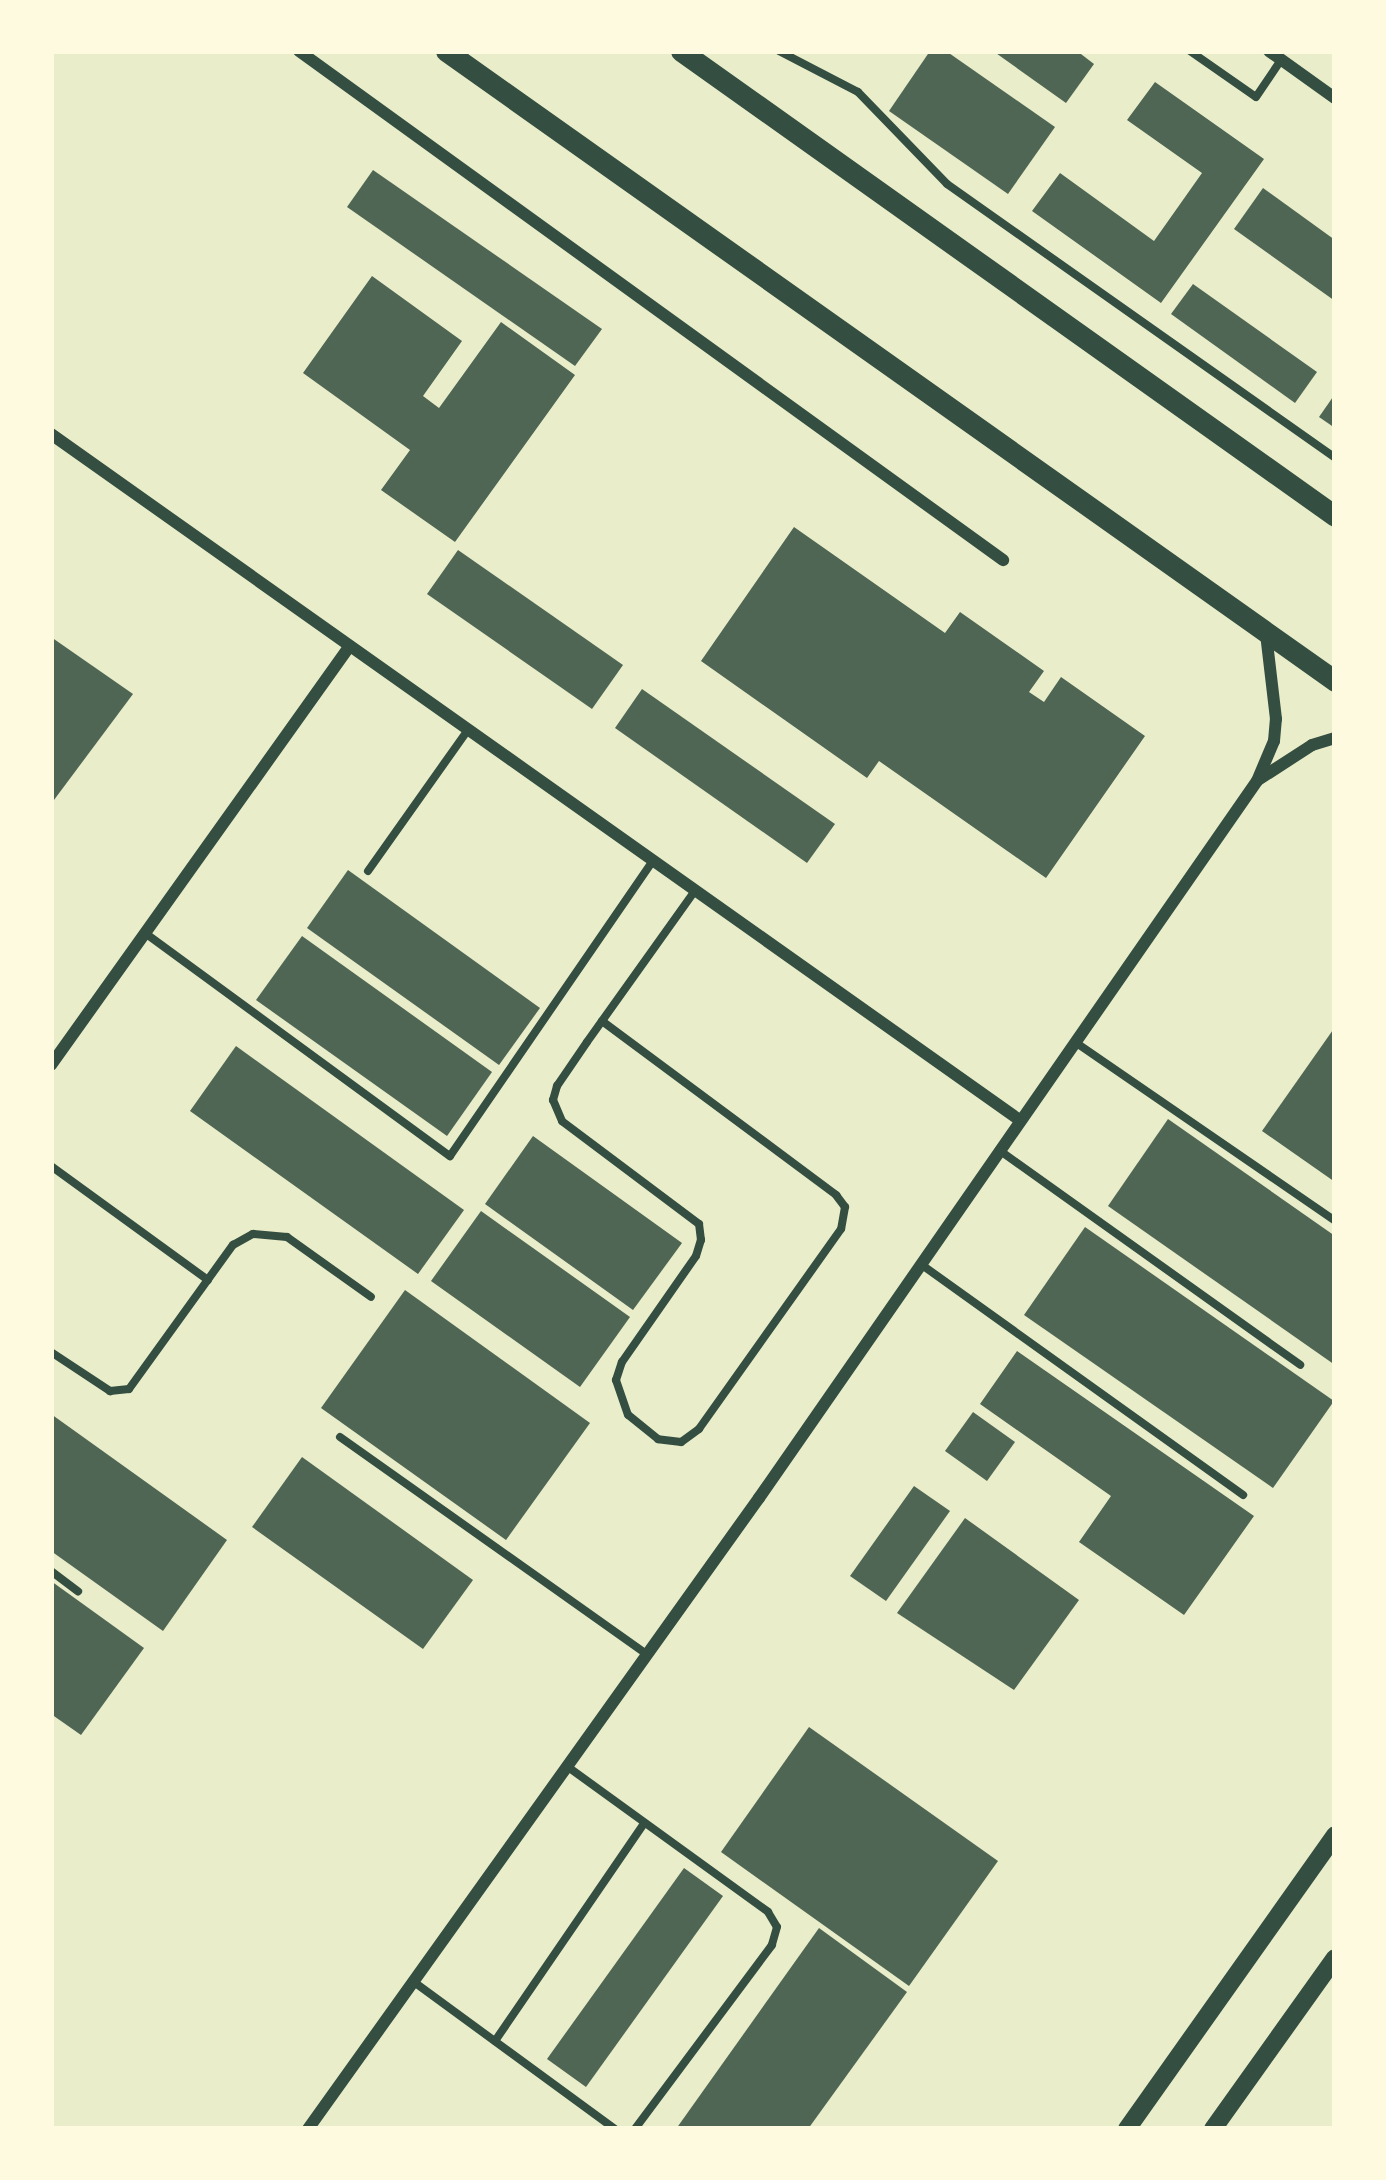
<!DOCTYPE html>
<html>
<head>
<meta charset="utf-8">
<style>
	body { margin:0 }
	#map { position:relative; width:1386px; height:2180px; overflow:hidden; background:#e9edc9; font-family:"Crimson Pro",serif }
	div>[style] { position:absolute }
	.building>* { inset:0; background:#4f6655 }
	.service>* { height:8px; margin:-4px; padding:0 4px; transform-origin:4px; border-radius:4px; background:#344e41 }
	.minor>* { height:12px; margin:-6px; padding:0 6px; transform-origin:6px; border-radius:6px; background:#344e41 }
	.tertiary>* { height:18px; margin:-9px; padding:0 9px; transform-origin:9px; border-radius:9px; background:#344e41 }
	.secondary>* { height:21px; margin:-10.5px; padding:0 10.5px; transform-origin:10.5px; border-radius:10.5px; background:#344e41 }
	span { translate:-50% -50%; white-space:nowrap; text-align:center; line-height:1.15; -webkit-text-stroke:12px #fefae0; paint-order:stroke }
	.frame { position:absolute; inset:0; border:54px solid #fefae0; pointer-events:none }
</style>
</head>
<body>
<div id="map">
	<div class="building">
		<div style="clip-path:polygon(930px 51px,946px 51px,1055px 127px,1008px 194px,889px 111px)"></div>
		<div style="clip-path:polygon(993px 51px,1077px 51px,1094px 64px,1066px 103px)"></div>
		<div style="clip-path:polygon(1155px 82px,1264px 159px,1161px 303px,1032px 211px,1060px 173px,1154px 241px,1202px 173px,1127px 120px)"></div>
		<div style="clip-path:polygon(373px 170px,602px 329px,575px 366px,347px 207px)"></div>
		<div style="clip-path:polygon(1263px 188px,1335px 240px,1335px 301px,1234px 229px)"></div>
		<div style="clip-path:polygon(372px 276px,462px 341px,423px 396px,439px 408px,501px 322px,575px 375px,455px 542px,381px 490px,410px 450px,303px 373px)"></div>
		<div style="clip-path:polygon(1193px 284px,1317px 372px,1295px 403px,1171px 314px)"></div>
		<div style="clip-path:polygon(1335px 394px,1335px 428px,1319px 417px)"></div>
		<div style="clip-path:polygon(794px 527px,945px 633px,960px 612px,1044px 671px,1029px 692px,1044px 702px,1061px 677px,1145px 736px,1046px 878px,879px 761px,867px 778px,701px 661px)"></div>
		<div style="clip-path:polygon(458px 550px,623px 665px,592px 709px,427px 594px)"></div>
		<div style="clip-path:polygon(51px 637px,133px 694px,51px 804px)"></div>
		<div style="clip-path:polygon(642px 689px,835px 824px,807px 863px,615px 728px)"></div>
		<div style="clip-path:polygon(348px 870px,540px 1008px,499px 1065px,307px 928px)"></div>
		<div style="clip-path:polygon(302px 936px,492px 1072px,447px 1136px,256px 1000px)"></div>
		<div style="clip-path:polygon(1335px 1027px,1335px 1182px,1262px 1131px)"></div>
		<div style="clip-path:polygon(236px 1046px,464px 1210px,418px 1274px,190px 1111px)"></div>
		<div style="clip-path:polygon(1168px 1119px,1335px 1236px,1335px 1365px,1108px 1206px)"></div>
		<div style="clip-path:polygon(533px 1136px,682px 1243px,633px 1310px,485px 1204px)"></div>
		<div style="clip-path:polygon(481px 1211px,630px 1317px,580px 1387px,431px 1281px)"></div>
		<div style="clip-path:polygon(1085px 1227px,1334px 1401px,1273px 1488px,1024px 1315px)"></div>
		<div style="clip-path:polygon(405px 1290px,590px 1423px,506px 1540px,321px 1408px)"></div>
		<div style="clip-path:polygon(1017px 1351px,1254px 1516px,1184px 1615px,1079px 1542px,1111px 1496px,980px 1404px)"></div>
		<div style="clip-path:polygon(973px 1412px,1015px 1442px,987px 1481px,945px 1451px)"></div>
		<div style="clip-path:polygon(51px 1414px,227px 1540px,163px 1631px,51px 1551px)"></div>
		<div style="clip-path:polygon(302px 1457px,473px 1580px,423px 1649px,252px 1527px)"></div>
		<div style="clip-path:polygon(914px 1486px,950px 1511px,886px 1601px,850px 1576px)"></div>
		<div style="clip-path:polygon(965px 1518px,1079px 1600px,1014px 1690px,897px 1613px)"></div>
		<div style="clip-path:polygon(51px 1581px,144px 1648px,81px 1735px,51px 1714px)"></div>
		<div style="clip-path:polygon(809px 1727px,998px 1861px,909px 1986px,721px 1852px)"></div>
		<div style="clip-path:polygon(684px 1868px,723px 1896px,586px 2087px,547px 2059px)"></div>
		<div style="clip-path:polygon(819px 1928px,907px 1992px,808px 2129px,676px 2129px)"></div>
	</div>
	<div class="service">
		<div style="left:779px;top:51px;width:89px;rotate:27.4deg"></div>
		<div style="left:858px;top:92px;width:128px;rotate:45.9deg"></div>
		<div style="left:947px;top:184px;width:475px;rotate:35.2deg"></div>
		<div style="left:1190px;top:51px;width:80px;rotate:34.9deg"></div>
		<div style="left:1256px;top:97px;width:45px;rotate:-56deg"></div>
		<div style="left:368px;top:871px;width:171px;rotate:-54.7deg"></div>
		<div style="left:145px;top:933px;width:378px;rotate:36.2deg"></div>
		<div style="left:450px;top:1156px;width:357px;rotate:-55.5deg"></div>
		<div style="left:602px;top:1021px;width:292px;rotate:36.6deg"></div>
		<div style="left:836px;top:1195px;width:15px;rotate:53deg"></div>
		<div style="left:845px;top:1207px;width:22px;rotate:100deg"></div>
		<div style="left:841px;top:1229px;width:245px;rotate:125.4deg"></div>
		<div style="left:699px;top:1429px;width:22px;rotate:144deg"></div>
		<div style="left:681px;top:1442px;width:23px;rotate:-173deg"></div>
		<div style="left:658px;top:1439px;width:38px;rotate:-141deg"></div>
		<div style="left:628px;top:1415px;width:37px;rotate:-109deg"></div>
		<div style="left:616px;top:1380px;width:19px;rotate:-72deg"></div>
		<div style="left:622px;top:1362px;width:129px;rotate:-55.1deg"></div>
		<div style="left:696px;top:1256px;width:17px;rotate:-73deg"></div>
		<div style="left:701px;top:1240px;width:16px;rotate:-97deg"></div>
		<div style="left:699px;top:1224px;width:171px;rotate:-143.1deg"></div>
		<div style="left:562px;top:1121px;width:23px;rotate:-113deg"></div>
		<div style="left:553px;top:1100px;width:15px;rotate:-74deg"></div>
		<div style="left:557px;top:1086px;width:53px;rotate:-55.7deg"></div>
		<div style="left:587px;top:1042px;width:184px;rotate:-54.5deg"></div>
		<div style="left:1075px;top:1042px;width:316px;rotate:34.5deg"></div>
		<div style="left:999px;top:1150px;width:370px;rotate:35.5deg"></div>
		<div style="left:51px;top:1166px;width:194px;rotate:36deg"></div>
		<div style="left:922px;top:1265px;width:395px;rotate:35.6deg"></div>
		<div style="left:51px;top:1352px;width:71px;rotate:33.5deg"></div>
		<div style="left:110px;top:1391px;width:19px;rotate:-6deg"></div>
		<div style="left:129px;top:1389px;width:178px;rotate:-54.2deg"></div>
		<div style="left:233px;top:1245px;width:23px;rotate:-29deg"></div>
		<div style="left:253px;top:1234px;width:34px;rotate:5deg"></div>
		<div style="left:287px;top:1237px;width:103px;rotate:35.5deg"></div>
		<div style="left:340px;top:1437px;width:375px;rotate:35.3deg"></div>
		<div style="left:51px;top:1571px;width:34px;rotate:37deg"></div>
		<div style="left:568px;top:1767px;width:247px;rotate:35.9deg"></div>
		<div style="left:768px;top:1912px;width:17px;rotate:59deg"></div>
		<div style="left:777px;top:1927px;width:19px;rotate:106deg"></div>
		<div style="left:772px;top:1945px;width:229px;rotate:126.7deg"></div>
		<div style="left:414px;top:1982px;width:249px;rotate:36.2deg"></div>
		<div style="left:495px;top:2041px;width:264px;rotate:-55.6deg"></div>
	</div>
	<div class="minor">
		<div style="left:299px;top:51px;width:869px;rotate:35.87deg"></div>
		<div style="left:1269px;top:51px;width:81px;rotate:35.5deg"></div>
		<div style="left:51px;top:434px;width:1185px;rotate:35.31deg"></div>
		<div style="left:1258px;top:780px;width:64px;rotate:-32.9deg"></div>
		<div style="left:1312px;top:745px;width:24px;rotate:-17deg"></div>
		<div style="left:51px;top:1065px;width:513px;rotate:-54.51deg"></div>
		<div style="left:308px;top:2129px;width:776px;rotate:-54.45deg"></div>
		<div style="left:759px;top:1498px;width:873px;rotate:-55.22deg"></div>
		<div style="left:1257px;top:781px;width:43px;rotate:-67deg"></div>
		<div style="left:1274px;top:741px;width:22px;rotate:-85deg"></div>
		<div style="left:1276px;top:719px;width:86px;rotate:-96.7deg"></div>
	</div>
	<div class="tertiary">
		<div style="left:1127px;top:2129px;width:360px;rotate:-54.7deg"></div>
		<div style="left:1213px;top:2129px;width:210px;rotate:-54.5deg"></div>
	</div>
	<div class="secondary">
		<div style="left:446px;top:51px;width:1090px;rotate:35.32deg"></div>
		<div style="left:681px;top:51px;width:802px;rotate:35.41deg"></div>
	</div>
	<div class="frame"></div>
</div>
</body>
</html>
